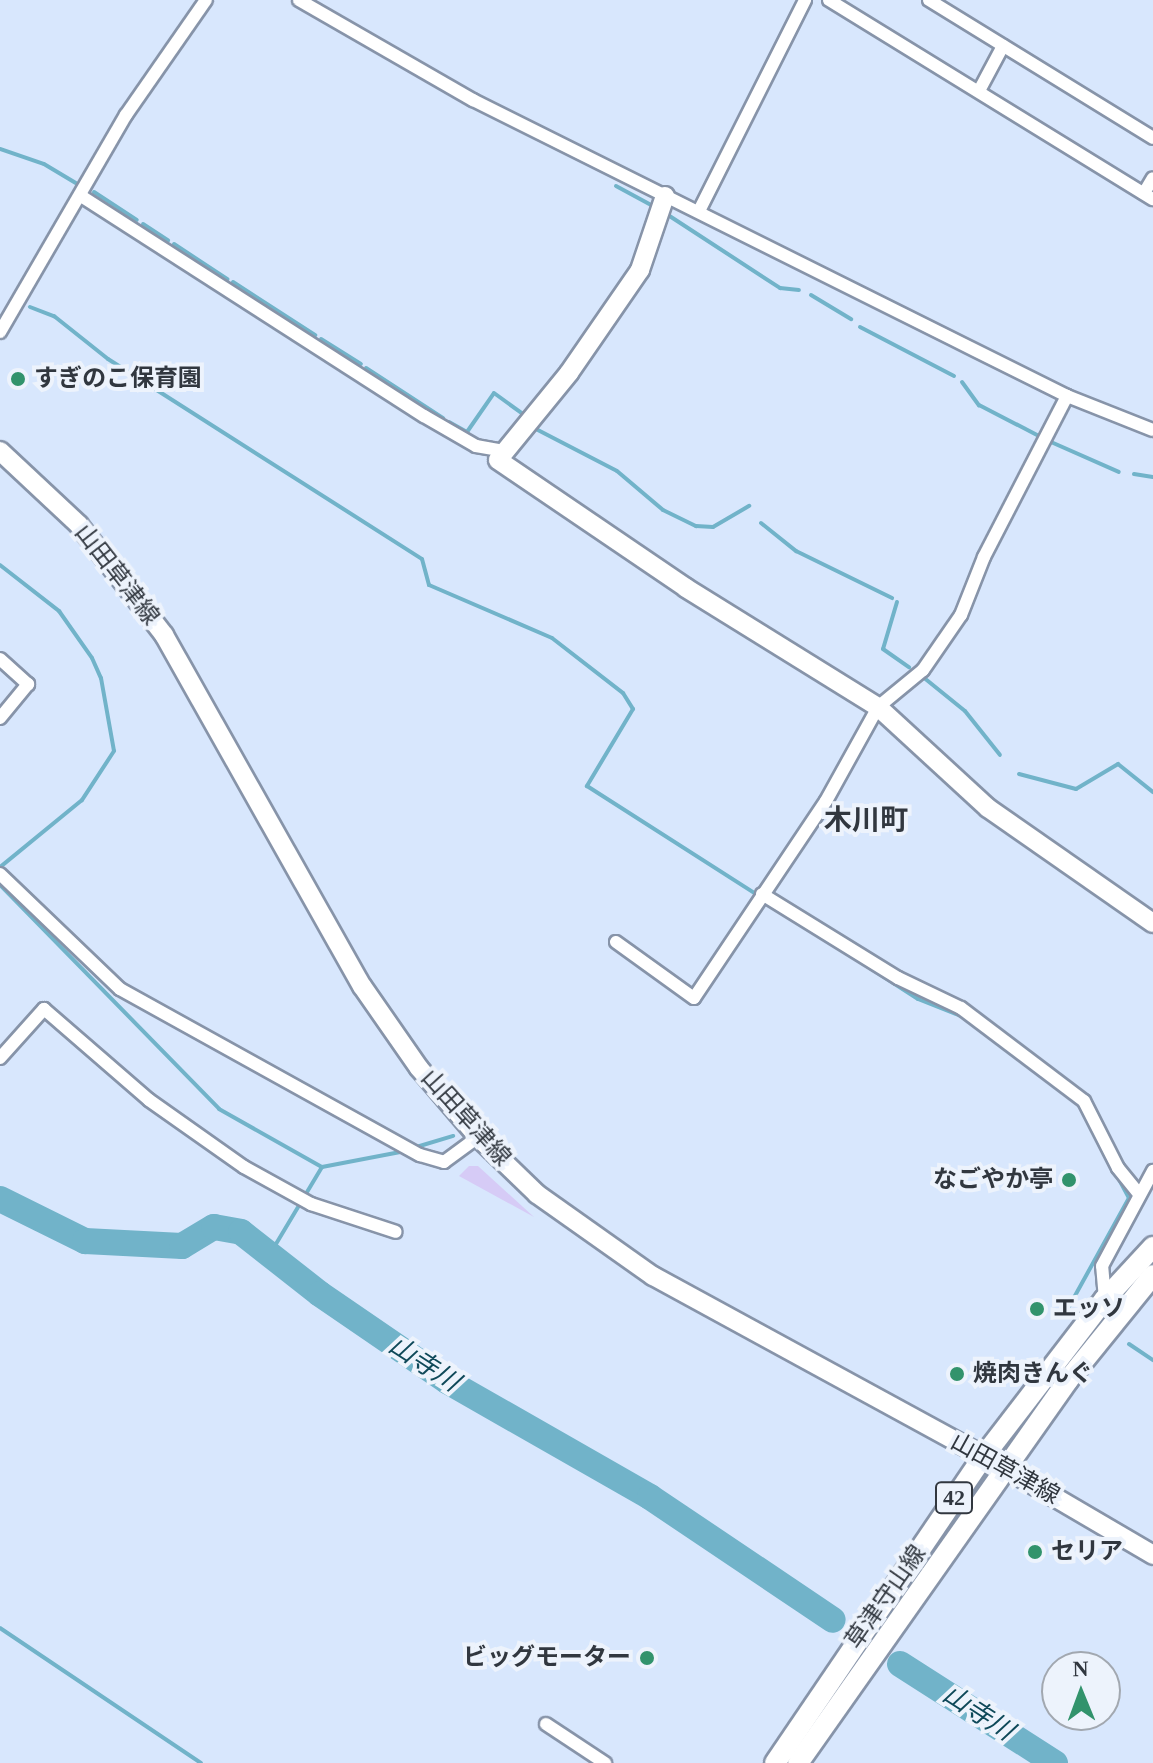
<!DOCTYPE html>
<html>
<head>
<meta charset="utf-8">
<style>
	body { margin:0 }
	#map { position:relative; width:1153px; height:1763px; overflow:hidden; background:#d8e7fd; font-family:"Times New Roman","Noto Sans JP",serif }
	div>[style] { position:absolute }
	.green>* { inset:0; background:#d6cbf6 }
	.stream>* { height:4px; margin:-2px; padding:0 2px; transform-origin:2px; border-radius:2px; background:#71b3c9 }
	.river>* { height:26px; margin:-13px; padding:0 13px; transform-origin:13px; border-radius:13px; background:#71b3c9 }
	.roads { filter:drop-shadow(2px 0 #8794a9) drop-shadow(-2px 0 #8794a9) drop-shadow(0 2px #8794a9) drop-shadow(0 -2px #8794a9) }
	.street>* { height:12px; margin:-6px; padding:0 6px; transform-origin:6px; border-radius:6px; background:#fff }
	.secondary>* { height:18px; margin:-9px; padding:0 9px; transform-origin:9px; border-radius:9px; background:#fff }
	.primary>* { height:20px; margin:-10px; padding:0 10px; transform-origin:10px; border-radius:10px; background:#fff }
	.dots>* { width:22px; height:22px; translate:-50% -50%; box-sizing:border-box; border:4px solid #edf3fc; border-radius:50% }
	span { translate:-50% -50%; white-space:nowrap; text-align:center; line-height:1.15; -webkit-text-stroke:8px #edf3fc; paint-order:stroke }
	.shield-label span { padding:2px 6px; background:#edf3fc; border:2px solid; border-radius:6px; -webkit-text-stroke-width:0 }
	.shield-label { font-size:22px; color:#31373f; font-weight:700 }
	.poi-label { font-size:24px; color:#31373f; font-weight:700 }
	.left { translate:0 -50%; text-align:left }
	.right { translate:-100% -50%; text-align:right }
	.street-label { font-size:24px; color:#31373f }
	.water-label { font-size:26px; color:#0f4959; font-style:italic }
	.quarter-label { font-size:28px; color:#31373f; font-weight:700 }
	.north { position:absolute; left:1041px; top:1651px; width:80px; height:80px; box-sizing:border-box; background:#edf3fc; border:2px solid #a2a8b0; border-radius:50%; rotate:359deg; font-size:22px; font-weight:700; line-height:32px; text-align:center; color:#31373f }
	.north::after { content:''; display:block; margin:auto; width:28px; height:36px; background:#32936c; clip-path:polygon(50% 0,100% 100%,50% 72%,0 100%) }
</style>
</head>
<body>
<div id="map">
	<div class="green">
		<div style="clip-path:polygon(469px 1166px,478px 1166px,534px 1217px,459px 1176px)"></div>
	</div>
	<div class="stream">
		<div style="left:0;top:149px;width:46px;rotate:18.8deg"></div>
		<div style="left:44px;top:164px;width:39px;rotate:31deg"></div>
		<div style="left:616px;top:186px;width:42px;rotate:28.4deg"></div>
		<div style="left:94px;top:192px;width:51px;rotate:33.1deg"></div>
		<div style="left:668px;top:215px;width:134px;rotate:33.1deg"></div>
		<div style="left:780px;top:288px;width:19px;rotate:6deg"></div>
		<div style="left:143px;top:224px;width:30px;rotate:33deg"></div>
		<div style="left:174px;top:244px;width:64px;rotate:33.4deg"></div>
		<div style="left:233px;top:282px;width:98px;rotate:32.9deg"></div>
		<div style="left:811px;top:295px;width:47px;rotate:31deg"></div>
		<div style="left:30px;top:307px;width:26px;rotate:21deg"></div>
		<div style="left:54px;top:316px;width:69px;rotate:38.5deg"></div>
		<div style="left:108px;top:359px;width:372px;rotate:32.5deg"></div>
		<div style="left:422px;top:559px;width:27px;rotate:75deg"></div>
		<div style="left:429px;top:585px;width:134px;rotate:23.3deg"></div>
		<div style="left:552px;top:638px;width:90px;rotate:37.8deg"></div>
		<div style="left:623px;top:693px;width:19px;rotate:58deg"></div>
		<div style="left:633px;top:709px;width:90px;rotate:120.9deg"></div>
		<div style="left:587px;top:786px;width:204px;rotate:32.6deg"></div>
		<div style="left:860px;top:327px;width:106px;rotate:27.5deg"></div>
		<div style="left:321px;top:339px;width:47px;rotate:32deg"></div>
		<div style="left:366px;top:368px;width:92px;rotate:33deg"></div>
		<div style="left:962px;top:382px;width:29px;rotate:54deg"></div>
		<div style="left:979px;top:405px;width:68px;rotate:27.3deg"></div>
		<div style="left:449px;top:422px;width:21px;rotate:29deg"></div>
		<div style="left:467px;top:432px;width:47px;rotate:-55.3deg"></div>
		<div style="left:494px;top:393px;width:36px;rotate:36deg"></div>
		<div style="left:534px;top:428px;width:93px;rotate:27.4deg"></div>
		<div style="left:617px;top:471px;width:60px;rotate:40.3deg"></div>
		<div style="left:663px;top:510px;width:37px;rotate:26deg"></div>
		<div style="left:696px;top:526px;width:17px;rotate:3deg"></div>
		<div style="left:713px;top:527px;width:42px;rotate:-30.3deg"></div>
		<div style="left:1051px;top:442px;width:74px;rotate:23.8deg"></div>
		<div style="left:1134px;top:474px;width:19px;rotate:9deg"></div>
		<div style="left:761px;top:523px;width:45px;rotate:38.7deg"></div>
		<div style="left:796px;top:551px;width:107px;rotate:26.1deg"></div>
		<div style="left:0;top:565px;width:75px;rotate:37.9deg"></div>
		<div style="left:59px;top:611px;width:57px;rotate:54.9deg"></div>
		<div style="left:92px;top:658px;width:22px;rotate:66deg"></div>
		<div style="left:101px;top:678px;width:74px;rotate:79.9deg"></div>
		<div style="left:114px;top:751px;width:59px;rotate:123.1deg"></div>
		<div style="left:82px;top:800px;width:106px;rotate:140.7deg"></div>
		<div style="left:897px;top:602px;width:49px;rotate:106.6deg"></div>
		<div style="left:883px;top:649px;width:32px;rotate:35deg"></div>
		<div style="left:923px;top:677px;width:54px;rotate:39deg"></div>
		<div style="left:965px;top:711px;width:56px;rotate:51.5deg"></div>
		<div style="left:1019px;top:774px;width:59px;rotate:14.7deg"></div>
		<div style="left:1076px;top:789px;width:49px;rotate:-30.8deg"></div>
		<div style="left:1118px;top:764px;width:45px;rotate:38.7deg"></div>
		<div style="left:0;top:885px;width:313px;rotate:45.6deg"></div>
		<div style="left:219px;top:1109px;width:118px;rotate:29.4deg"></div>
		<div style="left:322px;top:1167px;width:101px;rotate:120.9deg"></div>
		<div style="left:850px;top:955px;width:81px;rotate:32.9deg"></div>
		<div style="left:918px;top:999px;width:46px;rotate:21.6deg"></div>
		<div style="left:961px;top:1016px;width:151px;rotate:36.9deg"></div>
		<div style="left:413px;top:1148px;width:42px;rotate:-16.7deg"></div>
		<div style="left:322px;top:1167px;width:85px;rotate:-10.9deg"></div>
		<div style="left:1066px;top:1312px;width:130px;rotate:-61.1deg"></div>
		<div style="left:1129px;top:1198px;width:74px;rotate:-118.3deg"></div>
		<div style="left:1129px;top:1344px;width:29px;rotate:34deg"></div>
		<div style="left:0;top:1628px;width:242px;rotate:33.9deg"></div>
		<div style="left:1036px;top:1763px;width:10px;rotate:-66deg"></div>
	</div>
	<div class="river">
		<div style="left:0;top:1199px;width:95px;rotate:26.3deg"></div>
		<div style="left:85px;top:1241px;width:97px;rotate:3deg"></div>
		<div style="left:182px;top:1246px;width:37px;rotate:-31deg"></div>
		<div style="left:214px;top:1227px;width:27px;rotate:10deg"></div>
		<div style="left:241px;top:1232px;width:100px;rotate:38.1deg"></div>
		<div style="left:320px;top:1294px;width:154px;rotate:34.4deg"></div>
		<div style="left:447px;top:1381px;width:234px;rotate:29.7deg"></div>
		<div style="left:650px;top:1497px;width:220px;rotate:33.9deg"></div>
		<div style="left:900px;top:1664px;width:184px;rotate:32.6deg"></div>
	</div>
	<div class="roads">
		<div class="street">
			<div style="left:299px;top:0;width:201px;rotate:29.9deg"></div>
			<div style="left:473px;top:100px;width:664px;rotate:26.49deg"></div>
			<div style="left:1067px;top:396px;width:92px;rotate:21.6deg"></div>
			<div style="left:829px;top:0;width:380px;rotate:31.6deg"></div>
			<div style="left:929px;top:0;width:263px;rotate:31.6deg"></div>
			<div style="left:980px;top:89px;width:49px;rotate:-61.9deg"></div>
			<div style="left:1144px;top:193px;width:17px;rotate:-59deg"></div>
			<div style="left:81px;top:196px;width:407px;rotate:32.7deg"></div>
			<div style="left:424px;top:416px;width:60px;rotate:30deg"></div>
			<div style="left:476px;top:446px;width:28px;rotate:10deg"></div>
			<div style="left:699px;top:211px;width:236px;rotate:-63.3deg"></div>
			<div style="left:0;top:332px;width:251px;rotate:-59.9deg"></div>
			<div style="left:126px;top:115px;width:140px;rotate:-55.2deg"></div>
			<div style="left:0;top:659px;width:38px;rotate:42deg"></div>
			<div style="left:28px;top:684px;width:44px;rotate:129.5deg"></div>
			<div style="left:0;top:874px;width:166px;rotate:43.8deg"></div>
			<div style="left:120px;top:989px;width:343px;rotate:29deg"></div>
			<div style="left:420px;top:1155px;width:25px;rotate:16deg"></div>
			<div style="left:444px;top:1162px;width:42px;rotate:-36.3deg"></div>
			<div style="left:762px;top:894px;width:160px;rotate:31.7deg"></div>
			<div style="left:898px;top:978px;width:70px;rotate:25.5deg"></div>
			<div style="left:961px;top:1008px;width:154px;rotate:37.1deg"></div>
			<div style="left:1084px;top:1101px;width:75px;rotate:63.1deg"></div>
			<div style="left:1118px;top:1168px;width:33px;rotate:51deg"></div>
			<div style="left:616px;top:942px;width:96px;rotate:35.7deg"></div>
			<div style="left:694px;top:998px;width:237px;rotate:-56.2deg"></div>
			<div style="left:826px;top:801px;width:107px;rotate:-61deg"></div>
			<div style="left:878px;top:707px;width:58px;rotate:-39.4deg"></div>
			<div style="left:923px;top:670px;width:67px;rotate:-55.4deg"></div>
			<div style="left:961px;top:615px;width:62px;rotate:-68.4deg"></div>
			<div style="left:984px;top:557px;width:181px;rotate:-62.7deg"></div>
			<div style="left:0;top:1058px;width:66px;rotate:-48.1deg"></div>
			<div style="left:44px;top:1009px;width:139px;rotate:40.9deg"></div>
			<div style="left:149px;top:1100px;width:116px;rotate:35.2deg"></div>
			<div style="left:244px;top:1167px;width:77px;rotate:28.9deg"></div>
			<div style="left:311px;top:1204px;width:89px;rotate:18.2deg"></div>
			<div style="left:1105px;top:1299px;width:33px;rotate:-95deg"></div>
			<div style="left:1102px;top:1266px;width:108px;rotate:-61.8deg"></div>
			<div style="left:546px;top:1724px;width:71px;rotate:33.5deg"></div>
		</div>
		<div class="secondary">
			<div style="left:665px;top:196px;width:78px;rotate:108.7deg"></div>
			<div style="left:640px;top:270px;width:125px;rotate:124.6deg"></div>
			<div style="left:569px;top:373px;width:112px;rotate:129.2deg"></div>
			<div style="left:498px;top:460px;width:227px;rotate:34.2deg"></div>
			<div style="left:686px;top:588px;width:226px;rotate:31.8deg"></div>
			<div style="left:878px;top:707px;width:149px;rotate:42.6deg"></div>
			<div style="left:988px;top:808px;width:201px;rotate:34.9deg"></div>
			<div style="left:0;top:451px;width:108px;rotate:43.1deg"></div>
			<div style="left:79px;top:525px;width:139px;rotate:52.3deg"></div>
			<div style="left:164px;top:635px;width:403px;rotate:60.6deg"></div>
			<div style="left:362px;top:986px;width:100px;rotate:55.2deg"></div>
			<div style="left:419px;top:1068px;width:91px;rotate:49.5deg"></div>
			<div style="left:478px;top:1137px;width:82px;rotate:44deg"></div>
			<div style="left:537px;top:1194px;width:142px;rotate:35.3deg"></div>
			<div style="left:653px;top:1276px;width:401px;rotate:28.6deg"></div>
			<div style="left:1005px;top:1468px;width:172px;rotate:30.4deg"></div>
		</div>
		<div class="primary">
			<div style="left:775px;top:1763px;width:371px;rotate:-55.8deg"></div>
			<div style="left:984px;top:1456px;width:198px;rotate:-52.4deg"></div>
			<div style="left:1105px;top:1299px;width:71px;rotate:-47.3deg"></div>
			<div style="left:798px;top:1763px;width:469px;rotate:-54.8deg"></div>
			<div style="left:1068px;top:1380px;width:135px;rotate:-51deg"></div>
		</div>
	</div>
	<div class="dots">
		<div style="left:18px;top:379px;background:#32936c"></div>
		<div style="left:1069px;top:1180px;background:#32936c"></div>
		<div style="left:1037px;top:1309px;background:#32936c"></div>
		<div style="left:957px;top:1374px;background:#32936c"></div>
		<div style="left:1035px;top:1552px;background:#32936c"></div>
		<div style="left:647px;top:1658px;background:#32936c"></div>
	</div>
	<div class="shield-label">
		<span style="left:954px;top:1498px">42</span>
	</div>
	<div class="poi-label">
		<span class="left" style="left:34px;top:379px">すぎのこ保育園</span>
		<span class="right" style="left:1053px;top:1180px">なごやか亭</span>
		<span class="left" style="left:1053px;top:1309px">エッソ</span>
		<span class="left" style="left:973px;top:1374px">焼肉きんぐ</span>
		<span class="left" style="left:1051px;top:1552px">セリア</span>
		<span class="right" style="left:631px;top:1658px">ビッグモーター</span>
	</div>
	<div class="street-label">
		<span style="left:117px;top:575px;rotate:52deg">山田草津線</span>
		<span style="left:466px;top:1118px;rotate:48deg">山田草津線</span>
		<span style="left:1005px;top:1469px;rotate:29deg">山田草津線</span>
		<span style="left:886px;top:1597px;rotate:-55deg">草津守山線</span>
	</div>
	<div class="water-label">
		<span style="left:424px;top:1364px;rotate:33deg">山寺川</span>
		<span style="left:978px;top:1713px;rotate:33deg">山寺川</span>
	</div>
	<div class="quarter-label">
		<span style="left:866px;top:820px">木川町</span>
	</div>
	<div class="north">N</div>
</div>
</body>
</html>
